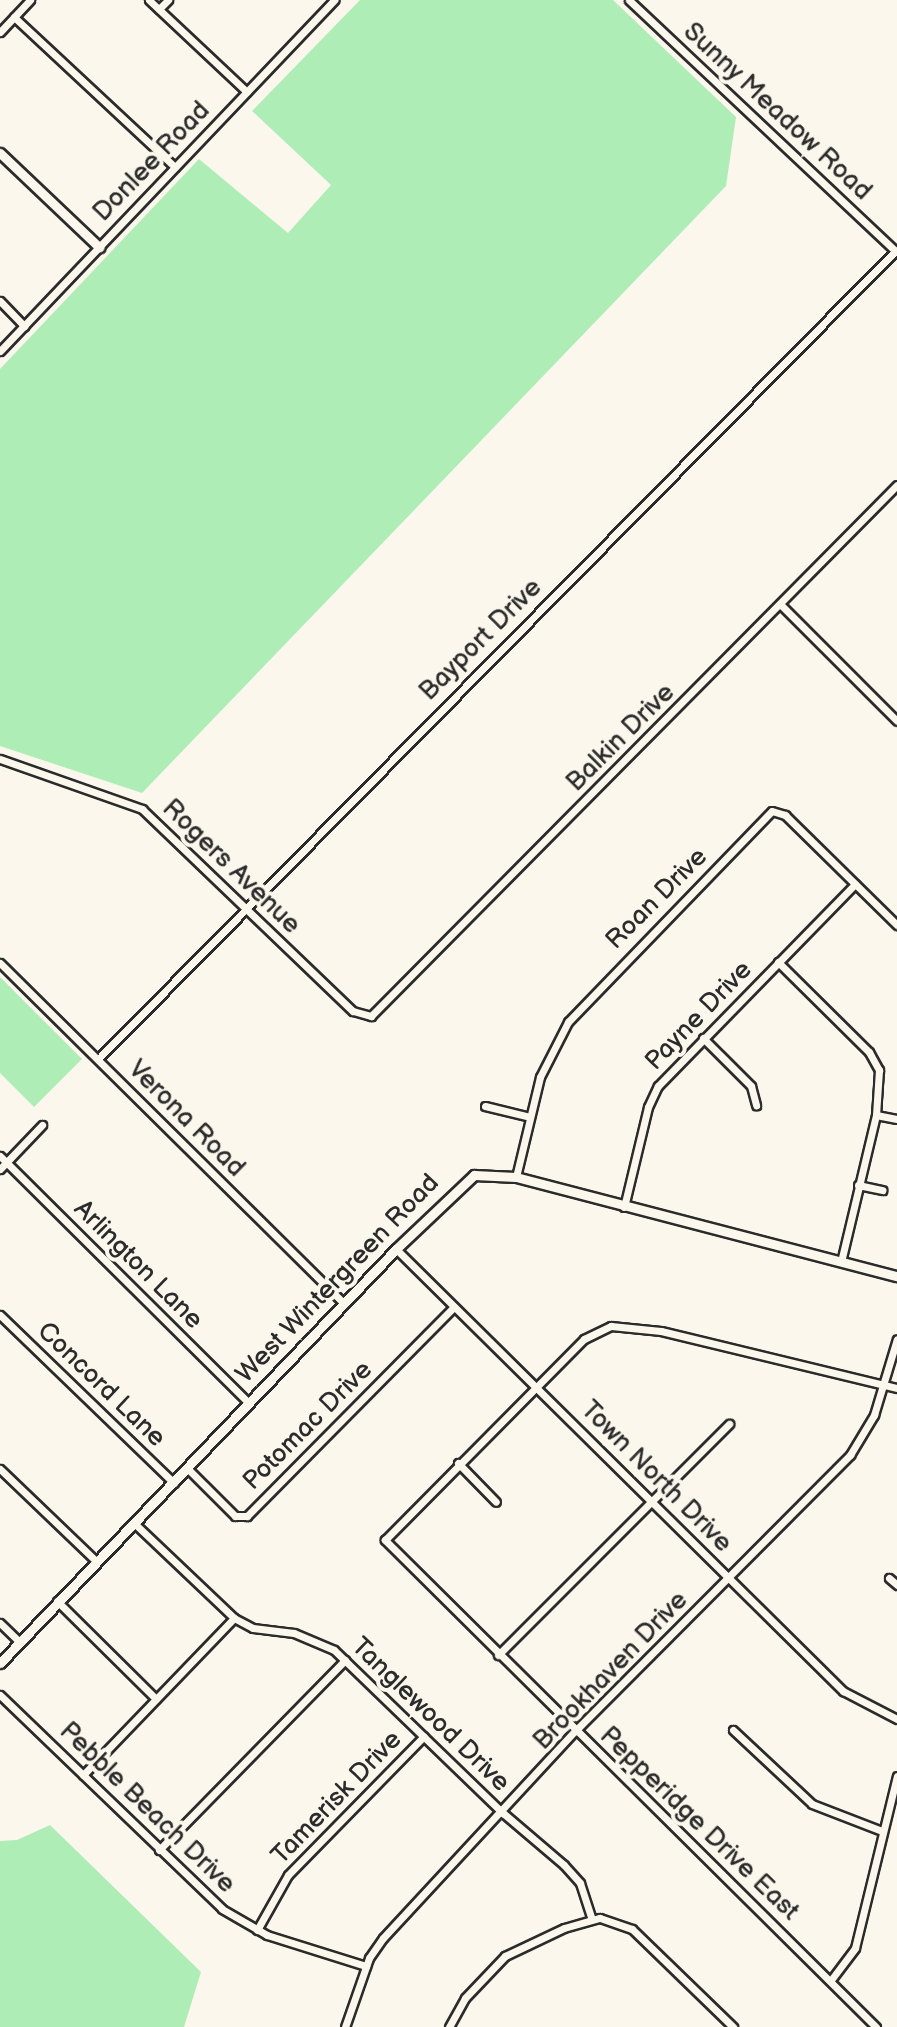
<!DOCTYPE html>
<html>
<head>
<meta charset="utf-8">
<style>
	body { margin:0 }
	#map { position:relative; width:897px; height:2027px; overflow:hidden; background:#fbf7ec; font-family:"Balsamiq Sans",sans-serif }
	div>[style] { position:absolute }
	.green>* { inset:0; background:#aeeeb6 }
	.roads { filter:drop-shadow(2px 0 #2b2b2b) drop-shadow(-2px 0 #2b2b2b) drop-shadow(0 2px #2b2b2b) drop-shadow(0 -2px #2b2b2b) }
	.minor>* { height:7px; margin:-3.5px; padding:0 3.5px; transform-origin:3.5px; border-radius:3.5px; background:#fbf7ec }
	.tertiary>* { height:9px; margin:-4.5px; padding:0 4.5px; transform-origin:4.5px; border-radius:4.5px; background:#fbf7ec }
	span { translate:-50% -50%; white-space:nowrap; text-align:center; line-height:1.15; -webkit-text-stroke:8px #fbf7ec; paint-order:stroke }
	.street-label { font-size:26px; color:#2b2b2b }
</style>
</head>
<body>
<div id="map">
	<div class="green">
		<div style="clip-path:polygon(360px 0,613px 0,736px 117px,726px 186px,142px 793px,0 746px,0 369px,199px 159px,288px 233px,331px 185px,252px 111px)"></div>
		<div style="clip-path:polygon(0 977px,82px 1059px,34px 1107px,0 1073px)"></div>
		<div style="clip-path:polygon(50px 1825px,201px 1972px,184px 2027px,0 2027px,0 1841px,17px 1840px)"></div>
	</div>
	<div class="roads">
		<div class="minor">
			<div style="left:149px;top:0;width:134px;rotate:43.2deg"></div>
			<div style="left:629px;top:0;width:366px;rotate:43.3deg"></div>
			<div style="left:159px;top:9px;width:13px;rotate:-45deg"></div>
			<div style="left:14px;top:17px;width:220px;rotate:43deg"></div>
			<div style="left:0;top:32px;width:44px;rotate:-46.8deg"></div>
			<div style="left:0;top:301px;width:35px;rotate:46deg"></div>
			<div style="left:0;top:351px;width:485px;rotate:-46.4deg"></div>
			<div style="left:780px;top:604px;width:165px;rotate:45deg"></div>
			<div style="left:0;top:759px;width:151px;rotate:19.4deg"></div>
			<div style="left:142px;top:809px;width:292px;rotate:43.8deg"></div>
			<div style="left:353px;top:1011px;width:19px;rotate:16deg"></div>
			<div style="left:371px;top:1016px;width:747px;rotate:-45.27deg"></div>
			<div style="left:778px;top:962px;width:128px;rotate:44.7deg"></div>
			<div style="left:869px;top:1052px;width:21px;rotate:61deg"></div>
			<div style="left:879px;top:1070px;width:45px;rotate:93.8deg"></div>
			<div style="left:876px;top:1115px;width:151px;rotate:103.4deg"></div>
			<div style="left:0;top:963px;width:484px;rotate:44.7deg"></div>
			<div style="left:703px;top:1038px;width:68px;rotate:45deg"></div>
			<div style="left:751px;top:1086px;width:20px;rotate:75deg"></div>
			<div style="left:98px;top:1059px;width:1135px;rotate:-45.39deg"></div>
			<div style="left:485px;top:1106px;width:46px;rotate:13.7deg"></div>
			<div style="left:876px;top:1115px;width:21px;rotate:11deg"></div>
			<div style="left:0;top:1156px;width:351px;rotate:44.8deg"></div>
			<div style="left:0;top:1169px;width:61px;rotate:-46.3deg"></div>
			<div style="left:516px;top:1177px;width:103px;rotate:-76.5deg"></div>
			<div style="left:540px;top:1077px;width:62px;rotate:-63deg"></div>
			<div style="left:568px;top:1022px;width:293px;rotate:-46deg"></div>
			<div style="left:772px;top:811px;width:14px;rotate:17deg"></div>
			<div style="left:785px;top:815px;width:157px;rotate:44.5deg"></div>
			<div style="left:858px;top:1185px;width:25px;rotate:12deg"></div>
			<div style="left:624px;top:1207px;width:103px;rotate:-76.5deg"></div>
			<div style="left:648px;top:1107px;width:23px;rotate:-65deg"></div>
			<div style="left:658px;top:1086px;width:282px;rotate:-45.7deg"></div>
			<div style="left:396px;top:1249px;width:629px;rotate:44.68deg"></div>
			<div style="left:843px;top:1691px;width:61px;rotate:27.4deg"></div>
			<div style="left:0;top:1315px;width:242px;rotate:44deg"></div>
			<div style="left:458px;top:1463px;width:54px;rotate:45.7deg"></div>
			<div style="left:187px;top:1468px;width:68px;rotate:45deg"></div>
			<div style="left:235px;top:1516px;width:12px"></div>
			<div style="left:247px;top:1516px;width:294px;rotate:-45.3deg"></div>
			<div style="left:0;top:1469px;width:133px;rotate:43.8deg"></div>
			<div style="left:134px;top:1523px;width:138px;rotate:43.5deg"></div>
			<div style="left:234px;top:1618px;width:21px;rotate:28deg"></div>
			<div style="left:253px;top:1628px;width:41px;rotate:7deg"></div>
			<div style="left:294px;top:1633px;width:43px;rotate:23deg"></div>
			<div style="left:334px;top:1650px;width:235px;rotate:44deg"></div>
			<div style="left:503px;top:1813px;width:80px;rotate:40.4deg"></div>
			<div style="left:564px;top:1865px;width:24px;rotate:48deg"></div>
			<div style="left:580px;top:1883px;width:38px;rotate:72deg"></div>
			<div style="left:889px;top:1578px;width:11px;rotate:41deg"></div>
			<div style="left:57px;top:1601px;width:139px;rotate:44.7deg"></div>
			<div style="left:0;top:1623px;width:28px;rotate:44deg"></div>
			<div style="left:498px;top:1655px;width:327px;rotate:-45deg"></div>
			<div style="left:0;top:1695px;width:308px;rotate:43.9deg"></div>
			<div style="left:222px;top:1909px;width:52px;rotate:30deg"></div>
			<div style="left:267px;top:1935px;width:104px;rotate:17.4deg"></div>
			<div style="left:733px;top:1730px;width:108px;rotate:43.1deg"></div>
			<div style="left:812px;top:1804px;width:75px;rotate:21.1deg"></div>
			<div style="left:83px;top:1775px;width:218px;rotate:-46.1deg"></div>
			<div style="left:159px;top:1850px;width:266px;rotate:-45.6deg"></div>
			<div style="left:257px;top:1930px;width:63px;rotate:-60.6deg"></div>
			<div style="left:288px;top:1875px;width:194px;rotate:-45.6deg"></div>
			<div style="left:831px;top:1980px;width:40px;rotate:-53deg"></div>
			<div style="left:855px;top:1948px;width:177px;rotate:-76.3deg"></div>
			<div style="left:345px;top:2027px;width:73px;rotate:-70.8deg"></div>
			<div style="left:369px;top:1958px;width:24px;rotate:-55deg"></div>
			<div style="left:383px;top:1938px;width:282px;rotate:-47.2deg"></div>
			<div style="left:575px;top:1731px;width:390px;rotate:-45.1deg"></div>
			<div style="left:850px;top:1455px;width:47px;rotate:-59deg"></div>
			<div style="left:874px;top:1415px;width:79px;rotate:-73.2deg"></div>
			<div style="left:449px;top:2027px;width:33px;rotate:-61deg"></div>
			<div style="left:465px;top:1998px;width:58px;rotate:-46.4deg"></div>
			<div style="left:505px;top:1956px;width:65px;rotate:-25.4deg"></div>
			<div style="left:564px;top:1928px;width:37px;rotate:-16deg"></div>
			<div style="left:600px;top:1918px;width:34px;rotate:19deg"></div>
			<div style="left:632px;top:1929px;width:141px;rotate:44.1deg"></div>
			<div style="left:876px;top:2027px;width:692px;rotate:-135.23deg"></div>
			<div style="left:385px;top:1540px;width:283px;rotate:-45.3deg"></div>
			<div style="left:584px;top:1339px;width:30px;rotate:-26deg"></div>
			<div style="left:611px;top:1326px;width:50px;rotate:5.7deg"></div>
			<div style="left:661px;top:1331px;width:243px;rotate:13.6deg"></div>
		</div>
		<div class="tertiary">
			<div style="left:0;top:153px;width:137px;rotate:43.5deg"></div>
			<div style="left:0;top:1663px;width:573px;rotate:-46.27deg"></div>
			<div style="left:396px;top:1249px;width:108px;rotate:-43.5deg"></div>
			<div style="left:474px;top:1175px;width:42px;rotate:2.7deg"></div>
			<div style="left:516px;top:1177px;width:394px;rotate:14.6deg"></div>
		</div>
	</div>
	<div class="street-label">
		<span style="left:777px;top:112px;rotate:43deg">Sunny Meadow Road</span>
		<span style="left:152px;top:162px;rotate:-46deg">Donlee Road</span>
		<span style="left:481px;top:640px;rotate:-45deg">Bayport Drive</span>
		<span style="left:621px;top:738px;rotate:-45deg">Balkin Drive</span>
		<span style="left:231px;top:867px;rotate:44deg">Rogers Avenue</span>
		<span style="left:657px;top:899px;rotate:-45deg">Roan Drive</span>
		<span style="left:699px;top:1016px;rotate:-46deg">Payne Drive</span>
		<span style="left:186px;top:1119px;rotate:45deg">Verona Road</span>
		<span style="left:138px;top:1265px;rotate:45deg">Arlington Lane</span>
		<span style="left:338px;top:1279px;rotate:-46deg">West Wintergreen Road</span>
		<span style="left:101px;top:1385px;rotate:44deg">Concord Lane</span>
		<span style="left:308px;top:1426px;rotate:-45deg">Potomac Drive</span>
		<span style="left:656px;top:1477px;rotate:45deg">Town North Drive</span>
		<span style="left:611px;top:1671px;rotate:-46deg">Brookhaven Drive</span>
		<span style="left:430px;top:1715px;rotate:44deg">Tanglewood Drive</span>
		<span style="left:337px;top:1798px;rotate:-46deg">Tamerisk Drive</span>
		<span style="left:147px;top:1808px;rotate:44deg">Pebble Beach Drive</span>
		<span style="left:699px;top:1824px;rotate:44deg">Pepperidge Drive East</span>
	</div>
</div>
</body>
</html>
